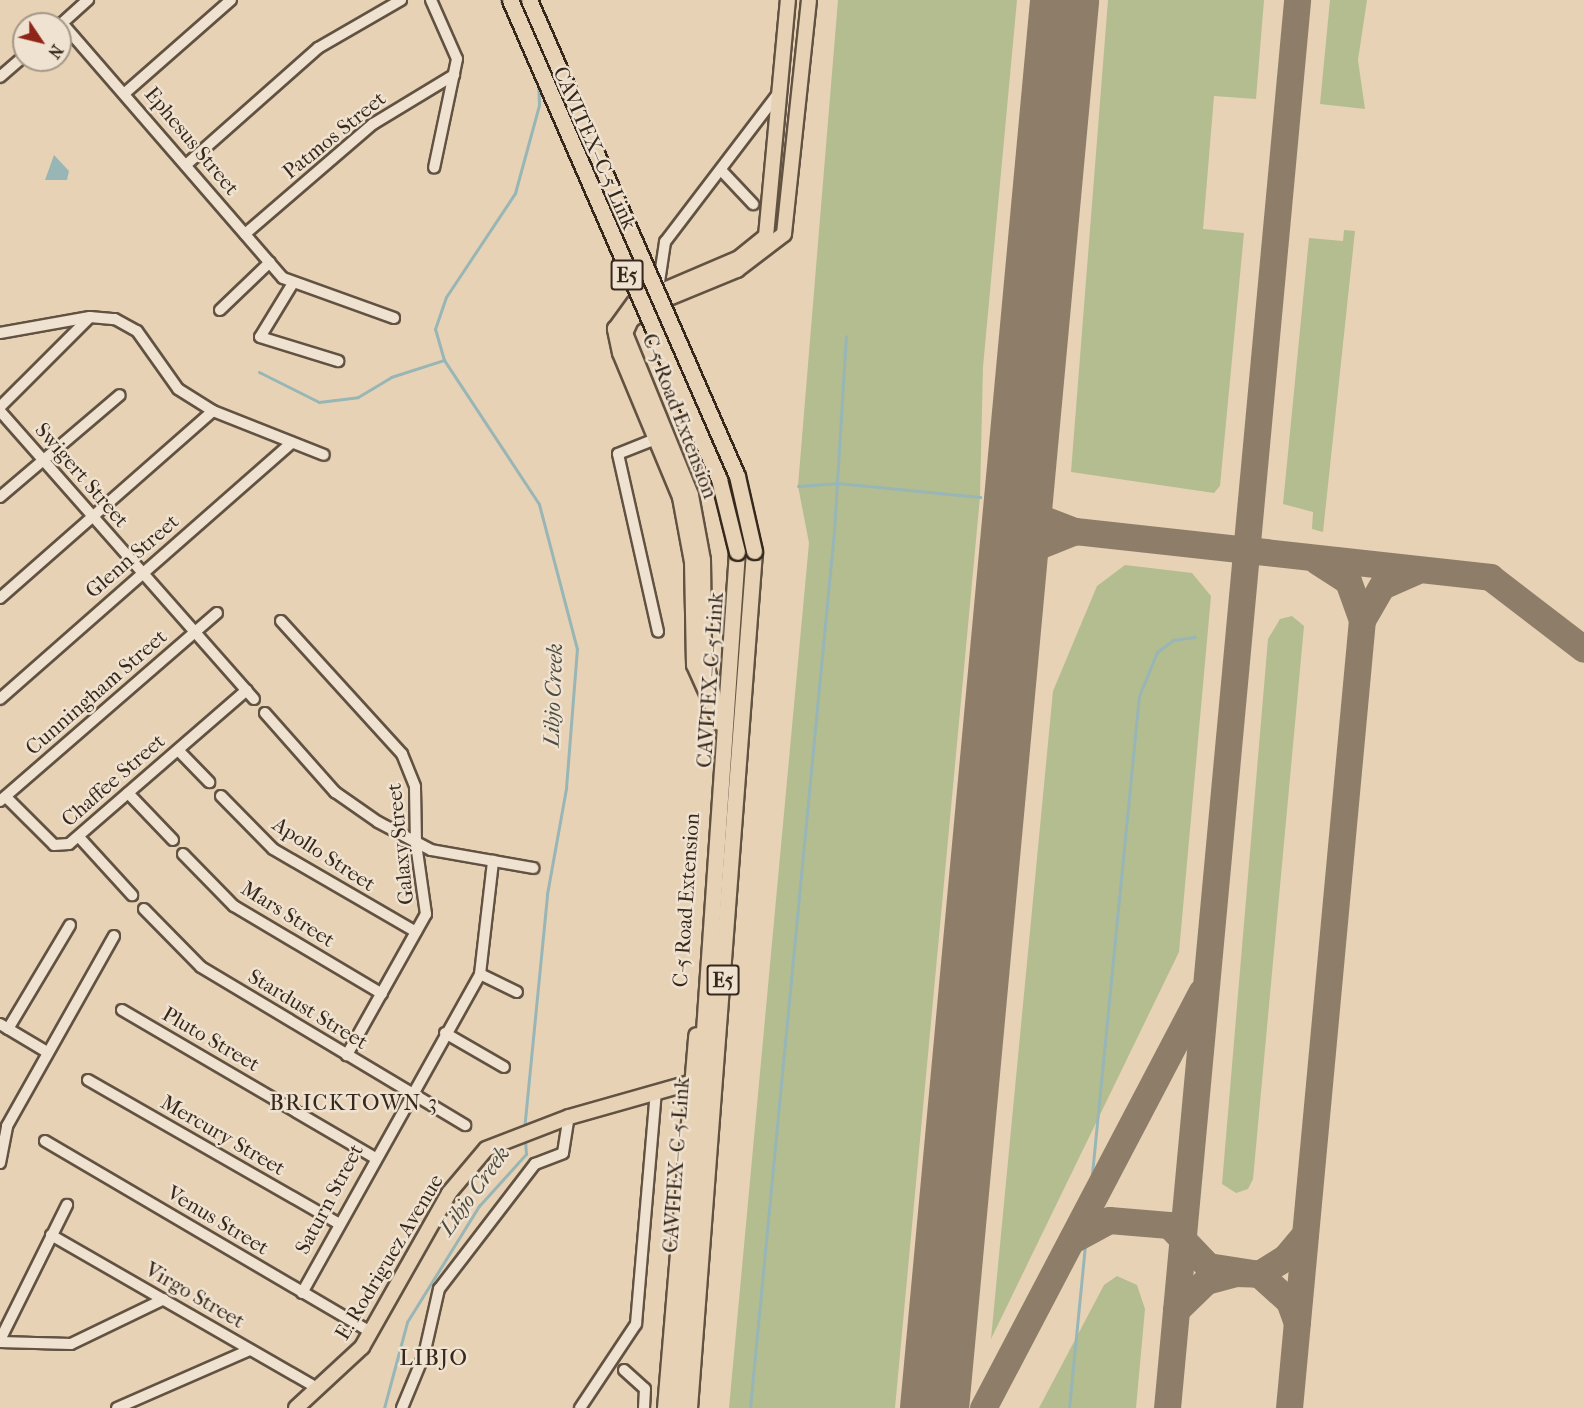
<!DOCTYPE html>
<html>
<head>
<meta charset="utf-8">
<style>
	body { margin:0 }
	#map { position:relative; width:1584px; height:1408px; overflow:hidden; background:#e7d2b6; font-family:"IM FELL French Canon",serif }
	div>[style] { position:absolute }
	.green>* { inset:0; background:#b4bd8f }
	.water>* { inset:0; background:#98b6b5 }
	.stream>* { height:3px; margin:-1.5px; padding:0 1.5px; transform-origin:1.5px; border-radius:1.5px; background:#98b6b5 }
	.taxiway>* { height:27px; margin:-13.5px; padding:0 13.5px; transform-origin:13.5px; border-radius:13.5px; background:#8e7d69 }
	.runway>* { height:69px; margin:-34.5px; padding:0 34.5px; transform-origin:34.5px; border-radius:34.5px; background:#8e7d69 }
	.roads { filter:drop-shadow(2px 0 #625242) drop-shadow(-2px 0 #625242) drop-shadow(0 2px #625242) drop-shadow(0 -2px #625242) }
	.minor>* { height:10px; margin:-5px; padding:0 5px; transform-origin:5px; border-radius:5px; background:#efe2d0 }
	.major>* { height:14px; margin:-7px; padding:0 7px; transform-origin:7px; border-radius:7px; background:#e7d2b6 }
	.highway>* { height:15px; margin:-7.5px; padding:0 7.5px; transform-origin:7.5px; border-radius:7.5px; background:#e7d2b6 }
	.bridges { filter:drop-shadow(2px 0 #36281c) drop-shadow(-2px 0 #36281c) drop-shadow(0 2px #36281c) drop-shadow(0 -2px #36281c) }
	.highway-bridge>* { height:15px; margin:-7.5px; padding:0 7.5px; transform-origin:7.5px; border-radius:7.5px; background:#e7d2b6 }
	span { translate:-50% -50%; white-space:nowrap; text-align:center; line-height:1.15; -webkit-text-stroke:5px #efe2d0; paint-order:stroke }
	.shield-label span { padding:2px 4px; background:#efe2d0; border:2px solid; border-radius:4px; -webkit-text-stroke-width:0 }
	.shield-label { font-size:20px; color:#36281c; font-weight:700 }
	.street-label { font-size:21px; color:#36281c }
	.water-label { font-size:22px; color:#4e4c42; font-style:italic }
	.neighbourhood-label { font-size:22px; color:#36281c; letter-spacing:1.5px }
	.north { position:absolute; left:12px; top:12px; width:60px; height:60px; box-sizing:border-box; background:#efe2d0; border:2px solid #a59888; border-radius:50%; rotate:125deg; font-size:16px; font-weight:700; line-height:24px; text-align:center; color:#36281c }
	.north::after { content:''; display:block; margin:auto; width:21px; height:27px; background:#8f2418; clip-path:polygon(50% 0,100% 100%,50% 72%,0 100%) }
</style>
</head>
<body>
<div id="map">
	<div class="green">
		<div style="clip-path:polygon(838px 0,1017px 0,983px 367px,980px 497px,895px 1408px,729px 1408px,809px 543px,798px 486px)"></div>
		<div style="clip-path:polygon(1108px 0,1264px 0,1256px 99px,1214px 96px,1203px 229px,1244px 233px,1220px 486px,1214px 493px,1071px 472px)"></div>
		<div style="clip-path:polygon(1330px 0,1367px 0,1358px 60px,1365px 109px,1320px 104px)"></div>
		<div style="clip-path:polygon(1344px 230px,1355px 231px,1323px 532px,1312px 529px,1313px 512px,1283px 504px,1309px 238px,1343px 241px)"></div>
		<div style="clip-path:polygon(1125px 565px,1192px 573px,1211px 596px,1179px 952px,991px 1339px,1053px 691px,1097px 586px)"></div>
		<div style="clip-path:polygon(1292px 616px,1304px 626px,1253px 1179px,1248px 1189px,1236px 1193px,1222px 1184px,1268px 639px,1280px 619px)"></div>
		<div style="clip-path:polygon(1117px 1276px,1137px 1285px,1145px 1309px,1136px 1408px,1039px 1408px,1104px 1285px)"></div>
	</div>
	<div class="water">
		<div style="clip-path:polygon(54px 155px,69px 171px,67px 180px,45px 180px)"></div>
	</div>
	<div class="stream">
		<div style="left:522px;top:3px;width:23px;rotate:72deg"></div>
		<div style="left:259px;top:372px;width:67px;rotate:26.6deg"></div>
		<div style="left:319px;top:402px;width:39px;rotate:-7deg"></div>
		<div style="left:358px;top:397px;width:39px;rotate:-31deg"></div>
		<div style="left:391px;top:377px;width:56px;rotate:-17.8deg"></div>
		<div style="left:798px;top:486px;width:39px;rotate:-4deg"></div>
		<div style="left:837px;top:483px;width:144px;rotate:5.6deg"></div>
		<div style="left:524px;top:1130px;width:237px;rotate:-84.4deg"></div>
		<div style="left:547px;top:894px;width:108px;rotate:-79.8deg"></div>
		<div style="left:566px;top:788px;width:139px;rotate:-85.5deg"></div>
		<div style="left:577px;top:649px;width:150px;rotate:-104.7deg"></div>
		<div style="left:539px;top:504px;width:173px;rotate:-123.4deg"></div>
		<div style="left:444px;top:360px;width:32px;rotate:-106deg"></div>
		<div style="left:435px;top:329px;width:34px;rotate:-71deg"></div>
		<div style="left:446px;top:297px;width:125px;rotate:-56.4deg"></div>
		<div style="left:515px;top:193px;width:91px;rotate:-74.7deg"></div>
		<div style="left:539px;top:105px;width:23px;rotate:-92deg"></div>
		<div style="left:384px;top:1408px;width:89px;rotate:-75deg"></div>
		<div style="left:407px;top:1322px;width:137px;rotate:-58.2deg"></div>
		<div style="left:479px;top:1206px;width:70px;rotate:-47.9deg"></div>
		<div style="left:526px;top:1154px;width:15px;rotate:-94deg"></div>
		<div style="left:750px;top:1408px;width:881px;rotate:-84.53deg"></div>
		<div style="left:834px;top:531px;width:195px;rotate:-86.5deg"></div>
		<div style="left:1069px;top:1408px;width:715px;rotate:-84.39deg"></div>
		<div style="left:1139px;top:696px;width:48px;rotate:-67.8deg"></div>
		<div style="left:1157px;top:652px;width:20px;rotate:-37deg"></div>
		<div style="left:1173px;top:640px;width:22px;rotate:-8deg"></div>
	</div>
	<div class="taxiway">
		<div style="left:1020px;top:474px;width:20px;rotate:84deg"></div>
		<div style="left:1022px;top:494px;width:28px;rotate:55deg"></div>
		<div style="left:1038px;top:517px;width:40px;rotate:21deg"></div>
		<div style="left:1008px;top:602px;width:36px;rotate:-72deg"></div>
		<div style="left:1019px;top:568px;width:24px;rotate:-55deg"></div>
		<div style="left:1033px;top:548px;width:45px;rotate:-22deg"></div>
		<div style="left:1075px;top:531px;width:418px;rotate:6.3deg"></div>
		<div style="left:1490px;top:577px;width:118px;rotate:37.5deg"></div>
		<div style="left:1362px;top:620px;width:39px;rotate:-60deg"></div>
		<div style="left:1382px;top:586px;width:36px;rotate:-24deg"></div>
		<div style="left:1072px;top:1240px;width:42px;rotate:-28.4deg"></div>
		<div style="left:1109px;top:1220px;width:60px;rotate:4.8deg"></div>
		<div style="left:1169px;top:1225px;width:57px;rotate:46.4deg"></div>
		<div style="left:1208px;top:1266px;width:52px;rotate:8.9deg"></div>
		<div style="left:1259px;top:1274px;width:31px;rotate:-32deg"></div>
		<div style="left:1285px;top:1258px;width:31px;rotate:-50deg"></div>
		<div style="left:1176px;top:1310px;width:42px;rotate:-44deg"></div>
		<div style="left:1206px;top:1281px;width:31px;rotate:-15deg"></div>
		<div style="left:1236px;top:1273px;width:23px;rotate:2deg"></div>
		<div style="left:1259px;top:1274px;width:40px;rotate:42deg"></div>
		<div style="left:1289px;top:1301px;width:23px;rotate:70deg"></div>
		<div style="left:983px;top:1408px;width:470px;rotate:-62.3deg"></div>
		<div style="left:1167px;top:1408px;width:1414px;rotate:-84.72deg"></div>
		<div style="left:1289px;top:1408px;width:791px;rotate:-84.71deg"></div>
		<div style="left:1362px;top:620px;width:41px;rotate:-109.7deg"></div>
		<div style="left:1348px;top:581px;width:37px;rotate:-147deg"></div>
	</div>
	<div class="runway">
		<div style="left:934px;top:1408px;width:1414px;rotate:-84.72deg"></div>
	</div>
	<div class="roads">
		<div class="minor">
			<div style="left:431px;top:0;width:64px;rotate:66.2deg"></div>
			<div style="left:457px;top:59px;width:111px;rotate:101.9deg"></div>
			<div style="left:62px;top:23px;width:337px;rotate:49.1deg"></div>
			<div style="left:283px;top:278px;width:118px;rotate:19.8deg"></div>
			<div style="left:60px;top:25px;width:38px;rotate:-42deg"></div>
			<div style="left:0;top:77px;width:32px;rotate:-41deg"></div>
			<div style="left:125px;top:93px;width:141px;rotate:-41.3deg"></div>
			<div style="left:187px;top:164px;width:175px;rotate:-41.5deg"></div>
			<div style="left:318px;top:48px;width:96px;rotate:-30deg"></div>
			<div style="left:721px;top:170px;width:47px;rotate:46.7deg"></div>
			<div style="left:245px;top:234px;width:169px;rotate:-40.7deg"></div>
			<div style="left:373px;top:124px;width:95px;rotate:-31.2deg"></div>
			<div style="left:293px;top:283px;width:63px;rotate:121.4deg"></div>
			<div style="left:260px;top:337px;width:82px;rotate:17.1deg"></div>
			<div style="left:658px;top:289px;width:48px;rotate:-81.5deg"></div>
			<div style="left:665px;top:242px;width:191px;rotate:-52.7deg"></div>
			<div style="left:220px;top:310px;width:69px;rotate:-43.8deg"></div>
			<div style="left:0;top:333px;width:91px;rotate:-10.1deg"></div>
			<div style="left:90px;top:317px;width:25px;rotate:5deg"></div>
			<div style="left:115px;top:319px;width:25px;rotate:29deg"></div>
			<div style="left:137px;top:331px;width:71px;rotate:54.7deg"></div>
			<div style="left:178px;top:389px;width:41px;rotate:32.2deg"></div>
			<div style="left:213px;top:411px;width:119px;rotate:21.6deg"></div>
			<div style="left:0;top:407px;width:127px;rotate:-45deg"></div>
			<div style="left:0;top:411px;width:384px;rotate:48.6deg"></div>
			<div style="left:658px;top:438px;width:43px;rotate:158.2deg"></div>
			<div style="left:618px;top:454px;width:182px;rotate:77.3deg"></div>
			<div style="left:0;top:497px;width:157px;rotate:-40.4deg"></div>
			<div style="left:0;top:598px;width:283px;rotate:-41.3deg"></div>
			<div style="left:281px;top:621px;width:180px;rotate:47.7deg"></div>
			<div style="left:402px;top:754px;width:35px;rotate:68deg"></div>
			<div style="left:415px;top:787px;width:57px;rotate:89deg"></div>
			<div style="left:416px;top:844px;width:71px;rotate:81.9deg"></div>
			<div style="left:426px;top:914px;width:162px;rotate:119.3deg"></div>
			<div style="left:0;top:699px;width:388px;rotate:-41.3deg"></div>
			<div style="left:265px;top:713px;width:106px;rotate:48.5deg"></div>
			<div style="left:335px;top:792px;width:52px;rotate:34.9deg"></div>
			<div style="left:378px;top:822px;width:60px;rotate:27.8deg"></div>
			<div style="left:431px;top:850px;width:104px;rotate:10deg"></div>
			<div style="left:178px;top:750px;width:45px;rotate:45.9deg"></div>
			<div style="left:128px;top:793px;width:65px;rotate:46.2deg"></div>
			<div style="left:221px;top:796px;width:74px;rotate:45.5deg"></div>
			<div style="left:273px;top:849px;width:165px;rotate:30.1deg"></div>
			<div style="left:6px;top:797px;width:68px;rotate:45deg"></div>
			<div style="left:54px;top:845px;width:15px;rotate:-4deg"></div>
			<div style="left:69px;top:844px;width:235px;rotate:-40.9deg"></div>
			<div style="left:0;top:801px;width:287px;rotate:-40.9deg"></div>
			<div style="left:79px;top:837px;width:79px;rotate:47.6deg"></div>
			<div style="left:183px;top:854px;width:73px;rotate:45.6deg"></div>
			<div style="left:234px;top:906px;width:172px;rotate:30.7deg"></div>
			<div style="left:144px;top:909px;width:81px;rotate:45.5deg"></div>
			<div style="left:201px;top:967px;width:308px;rotate:30.9deg"></div>
			<div style="left:480px;top:974px;width:41px;rotate:25.9deg"></div>
			<div style="left:122px;top:1010px;width:292px;rotate:30.3deg"></div>
			<div style="left:0;top:1024px;width:55px;rotate:30.8deg"></div>
			<div style="left:8px;top:1029px;width:121px;rotate:-59.2deg"></div>
			<div style="left:445px;top:1033px;width:68px;rotate:30deg"></div>
			<div style="left:88px;top:1080px;width:288px;rotate:29.8deg"></div>
			<div style="left:45px;top:1141px;width:378px;rotate:30.4deg"></div>
			<div style="left:0;top:1163px;width:38px;rotate:-79deg"></div>
			<div style="left:7px;top:1126px;width:218px;rotate:-60.6deg"></div>
			<div style="left:51px;top:1235px;width:309px;rotate:29.9deg"></div>
			<div style="left:302px;top:1293px;width:365px;rotate:-60.8deg"></div>
			<div style="left:480px;top:974px;width:114px;rotate:-83.4deg"></div>
			<div style="left:0;top:1340px;width:151px;rotate:-63.6deg"></div>
			<div style="left:0;top:1342px;width:71px;rotate:1.6deg"></div>
			<div style="left:71px;top:1344px;width:103px;rotate:-25.8deg"></div>
			<div style="left:624px;top:1370px;width:28px;rotate:42deg"></div>
			<div style="left:645px;top:1389px;width:19px;rotate:93deg"></div>
			<div style="left:117px;top:1408px;width:145px;rotate:-23.6deg"></div>
			<div style="left:402px;top:1408px;width:57px;rotate:-67.5deg"></div>
			<div style="left:424px;top:1355px;width:68px;rotate:-77.2deg"></div>
			<div style="left:439px;top:1289px;width:158px;rotate:-52.5deg"></div>
			<div style="left:535px;top:1164px;width:30px;rotate:-21deg"></div>
			<div style="left:563px;top:1153px;width:36px;rotate:-81deg"></div>
			<div style="left:580px;top:1408px;width:101px;rotate:-56.3deg"></div>
			<div style="left:636px;top:1324px;width:233px;rotate:-85.1deg"></div>
		</div>
		<div class="major">
			<div style="left:717px;top:716px;width:56px;rotate:-114.3deg"></div>
			<div style="left:694px;top:665px;width:103px;rotate:-91.1deg"></div>
			<div style="left:692px;top:562px;width:66px;rotate:-100.5deg"></div>
			<div style="left:680px;top:497px;width:156px;rotate:-112.6deg"></div>
			<div style="left:620px;top:353px;width:25px;rotate:-102deg"></div>
			<div style="left:615px;top:329px;width:32px;rotate:-54deg"></div>
			<div style="left:634px;top:303px;width:114px;rotate:-23.2deg"></div>
			<div style="left:739px;top:258px;width:35px;rotate:-39deg"></div>
			<div style="left:766px;top:236px;width:237px;rotate:-84.7deg"></div>
			<div style="left:720px;top:723px;width:71px;rotate:-103.1deg"></div>
			<div style="left:704px;top:654px;width:94px;rotate:-90.6deg"></div>
			<div style="left:703px;top:560px;width:66px;rotate:-100.5deg"></div>
			<div style="left:691px;top:495px;width:175px;rotate:-112.2deg"></div>
			<div style="left:625px;top:333px;width:14px;rotate:-65deg"></div>
			<div style="left:631px;top:320px;width:28px;rotate:-35deg"></div>
			<div style="left:654px;top:304px;width:90px;rotate:-22.3deg"></div>
			<div style="left:737px;top:270px;width:59px;rotate:-37.5deg"></div>
			<div style="left:784px;top:234px;width:235px;rotate:-83.9deg"></div>
			<div style="left:296px;top:1408px;width:90px;rotate:-42.7deg"></div>
			<div style="left:362px;top:1347px;width:177px;rotate:-60.5deg"></div>
			<div style="left:449px;top:1193px;width:57px;rotate:-49.9deg"></div>
			<div style="left:486px;top:1149px;width:89px;rotate:-21.1deg"></div>
			<div style="left:569px;top:1117px;width:129px;rotate:-15.8deg"></div>
			<div style="left:665px;top:1408px;width:374px;rotate:-85.2deg"></div>
		</div>
		<div class="highway">
			<div style="left:678px;top:1408px;width:858px;rotate:-86.06deg"></div>
			<div style="left:689px;top:1408px;width:859px;rotate:-85.66deg"></div>
		</div>
	</div>
	<div class="bridges">
		<div class="highway-bridge">
			<div style="left:510px;top:0;width:523px;rotate:66.43deg"></div>
			<div style="left:719px;top:479px;width:75px;rotate:76.1deg"></div>
			<div style="left:529px;top:0;width:519px;rotate:66.4deg"></div>
			<div style="left:737px;top:476px;width:77px;rotate:77.2deg"></div>
		</div>
	</div>
	<div class="shield-label">
		<span style="left:627px;top:275px">E5</span>
		<span style="left:723px;top:980px">E5</span>
	</div>
	<div class="street-label">
		<span style="left:334px;top:135px;rotate:-39deg">Patmos Street</span>
		<span style="left:192px;top:141px;rotate:50deg">Ephesus Street</span>
		<span style="left:595px;top:148px;rotate:66deg">CAVITEX–C-5 Link</span>
		<span style="left:680px;top:416px;rotate:69deg">C-5 Road Extension</span>
		<span style="left:82px;top:475px;rotate:49deg">Swigert Street</span>
		<span style="left:132px;top:556px;rotate:-41deg">Glenn Street</span>
		<span style="left:710px;top:680px;rotate:-86deg">CAVITEX–C-5 Link</span>
		<span style="left:96px;top:692px;rotate:-41deg">Cunningham Street</span>
		<span style="left:113px;top:780px;rotate:-41deg">Chaffee Street</span>
		<span style="left:400px;top:844px;rotate:-96deg">Galaxy Street</span>
		<span style="left:324px;top:854px;rotate:33deg">Apollo Street</span>
		<span style="left:686px;top:900px;rotate:-86deg">C-5 Road Extension</span>
		<span style="left:288px;top:914px;rotate:32deg">Mars Street</span>
		<span style="left:308px;top:1009px;rotate:31deg">Stardust Street</span>
		<span style="left:211px;top:1039px;rotate:30deg">Pluto Street</span>
		<span style="left:223px;top:1135px;rotate:30deg">Mercury Street</span>
		<span style="left:676px;top:1165px;rotate:-86deg">CAVITEX–C-5 Link</span>
		<span style="left:329px;top:1199px;rotate:-62deg">Saturn Street</span>
		<span style="left:218px;top:1220px;rotate:31deg">Venus Street</span>
		<span style="left:389px;top:1257px;rotate:-59deg">E. Rodriguez Avenue</span>
		<span style="left:195px;top:1295px;rotate:30deg">Virgo Street</span>
	</div>
	<div class="water-label">
		<span style="left:554px;top:695px;rotate:-88deg">Libjo Creek</span>
		<span style="left:475px;top:1191px;rotate:-54deg">Libjo Creek</span>
	</div>
	<div class="neighbourhood-label">
		<span style="left:354px;top:1104px">BRICKTOWN 3</span>
		<span style="left:434px;top:1359px">LIBJO</span>
	</div>
	<div class="north">N</div>
</div>
</body>
</html>
